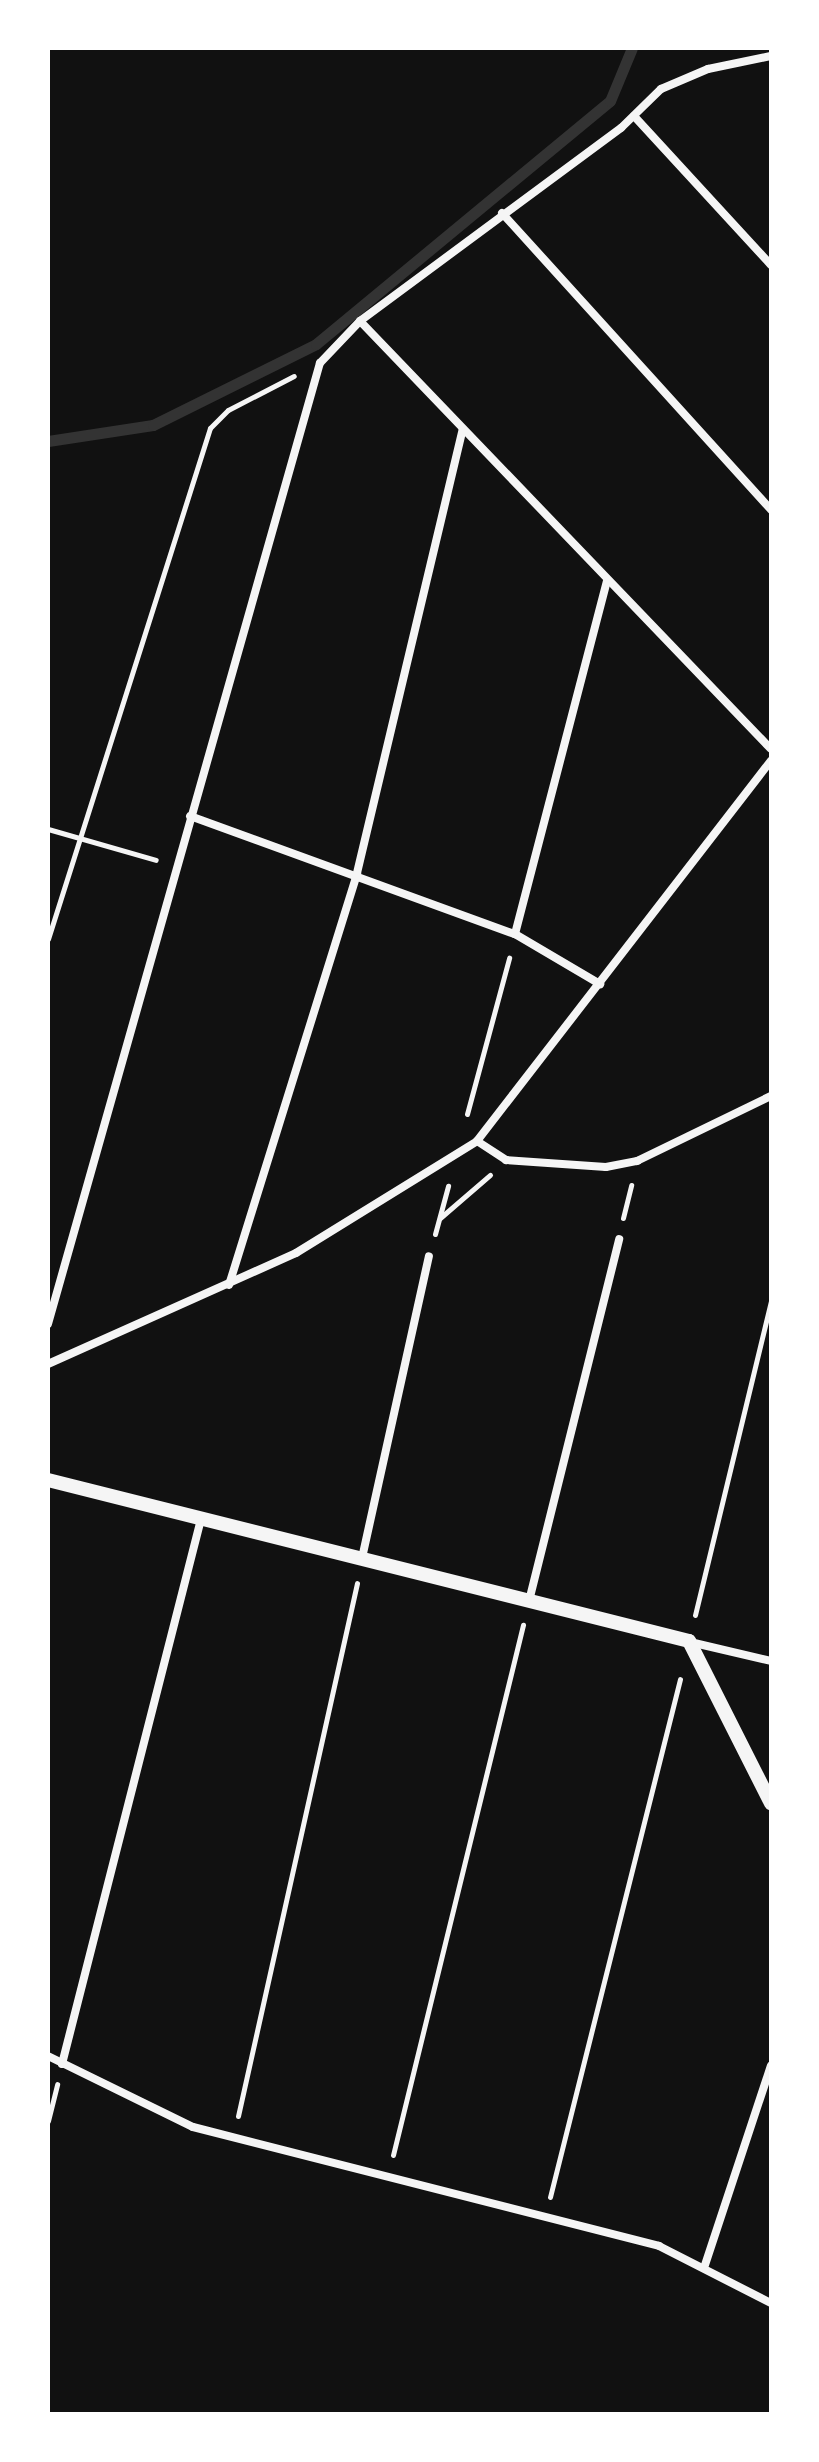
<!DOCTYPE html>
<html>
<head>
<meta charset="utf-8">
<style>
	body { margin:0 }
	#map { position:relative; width:819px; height:2462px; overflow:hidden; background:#111; font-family:Figtree,sans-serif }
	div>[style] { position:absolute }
	.stream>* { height:11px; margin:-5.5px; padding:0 5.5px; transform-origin:5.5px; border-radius:5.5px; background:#333 }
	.path>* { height:5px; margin:-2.5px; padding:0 2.5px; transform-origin:2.5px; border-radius:2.5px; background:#f5f5f5 }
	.minor>* { height:8px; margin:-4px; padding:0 4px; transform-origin:4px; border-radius:4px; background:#f5f5f5 }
	.tertiary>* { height:14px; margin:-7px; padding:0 7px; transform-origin:7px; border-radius:7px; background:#f5f5f5 }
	span { translate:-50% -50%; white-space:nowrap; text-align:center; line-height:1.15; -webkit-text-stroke:7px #fff; paint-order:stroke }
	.frame { position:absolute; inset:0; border:50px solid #fff; pointer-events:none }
</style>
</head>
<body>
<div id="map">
	<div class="stream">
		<div style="left:48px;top:441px;width:106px;rotate:-8.7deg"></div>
		<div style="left:153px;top:425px;width:182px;rotate:-26.4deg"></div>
		<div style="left:316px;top:344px;width:381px;rotate:-39.6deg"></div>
		<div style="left:610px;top:101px;width:57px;rotate:-67.5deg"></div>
	</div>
	<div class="path">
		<div style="left:48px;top:829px;width:112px;rotate:16deg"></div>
		<div style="left:48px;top:939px;width:536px;rotate:-72.41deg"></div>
		<div style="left:210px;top:428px;width:25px;rotate:-45deg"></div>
		<div style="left:228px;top:410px;width:74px;rotate:-27.3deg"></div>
		<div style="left:467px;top:1114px;width:162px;rotate:-74.9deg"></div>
		<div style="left:440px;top:1218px;width:66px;rotate:-40.7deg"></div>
		<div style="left:623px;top:1218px;width:34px;rotate:-76deg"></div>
		<div style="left:435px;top:1234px;width:50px;rotate:-74.8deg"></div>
		<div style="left:695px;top:1615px;width:323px;rotate:-76.4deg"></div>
		<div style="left:238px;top:2116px;width:546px;rotate:-77.41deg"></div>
		<div style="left:48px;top:2121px;width:38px;rotate:-76deg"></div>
		<div style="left:393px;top:2155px;width:546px;rotate:-76.22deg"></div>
		<div style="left:550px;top:2197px;width:534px;rotate:-75.91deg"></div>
	</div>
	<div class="minor">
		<div style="left:634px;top:116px;width:202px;rotate:47.4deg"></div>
		<div style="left:502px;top:213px;width:401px;rotate:47.8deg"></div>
		<div style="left:360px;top:321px;width:593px;rotate:46.16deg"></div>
		<div style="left:190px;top:816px;width:346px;rotate:20deg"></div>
		<div style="left:515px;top:934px;width:99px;rotate:30.5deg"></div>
		<div style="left:515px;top:934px;width:364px;rotate:-75.4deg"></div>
		<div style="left:477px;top:1141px;width:35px;rotate:33deg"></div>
		<div style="left:506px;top:1160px;width:100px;rotate:4deg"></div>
		<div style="left:606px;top:1167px;width:32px;rotate:-11deg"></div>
		<div style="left:637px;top:1161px;width:149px;rotate:-25.9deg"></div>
		<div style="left:229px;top:1285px;width:431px;rotate:-72.7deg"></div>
		<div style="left:357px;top:873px;width:456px;rotate:-76.6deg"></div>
		<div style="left:48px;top:1324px;width:999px;rotate:-74.2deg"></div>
		<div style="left:320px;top:363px;width:58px;rotate:-46.4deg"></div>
		<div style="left:360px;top:321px;width:325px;rotate:-36.5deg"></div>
		<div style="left:621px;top:128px;width:56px;rotate:-44.3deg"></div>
		<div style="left:661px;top:89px;width:51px;rotate:-23.1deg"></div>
		<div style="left:708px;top:69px;width:64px;rotate:-11.7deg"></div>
		<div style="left:48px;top:1364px;width:272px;rotate:-24.1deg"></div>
		<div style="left:296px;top:1253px;width:213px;rotate:-31.7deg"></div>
		<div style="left:477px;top:1141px;width:481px;rotate:-52.3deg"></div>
		<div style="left:362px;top:1558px;width:309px;rotate:-77.5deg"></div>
		<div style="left:529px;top:1601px;width:373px;rotate:-76deg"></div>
		<div style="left:690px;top:1642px;width:83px;rotate:13.2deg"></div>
		<div style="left:48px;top:2056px;width:161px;rotate:26.1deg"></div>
		<div style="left:193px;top:2127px;width:481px;rotate:14.3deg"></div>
		<div style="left:659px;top:2246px;width:126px;rotate:27deg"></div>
		<div style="left:62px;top:2064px;width:562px;rotate:-75.69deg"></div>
		<div style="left:705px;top:2265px;width:210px;rotate:-71.7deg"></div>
	</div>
	<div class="tertiary">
		<div style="left:48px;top:1480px;width:661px;rotate:14.1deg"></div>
		<div style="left:689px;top:1641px;width:182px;rotate:63.2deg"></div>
	</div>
	<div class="frame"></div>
</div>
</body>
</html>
